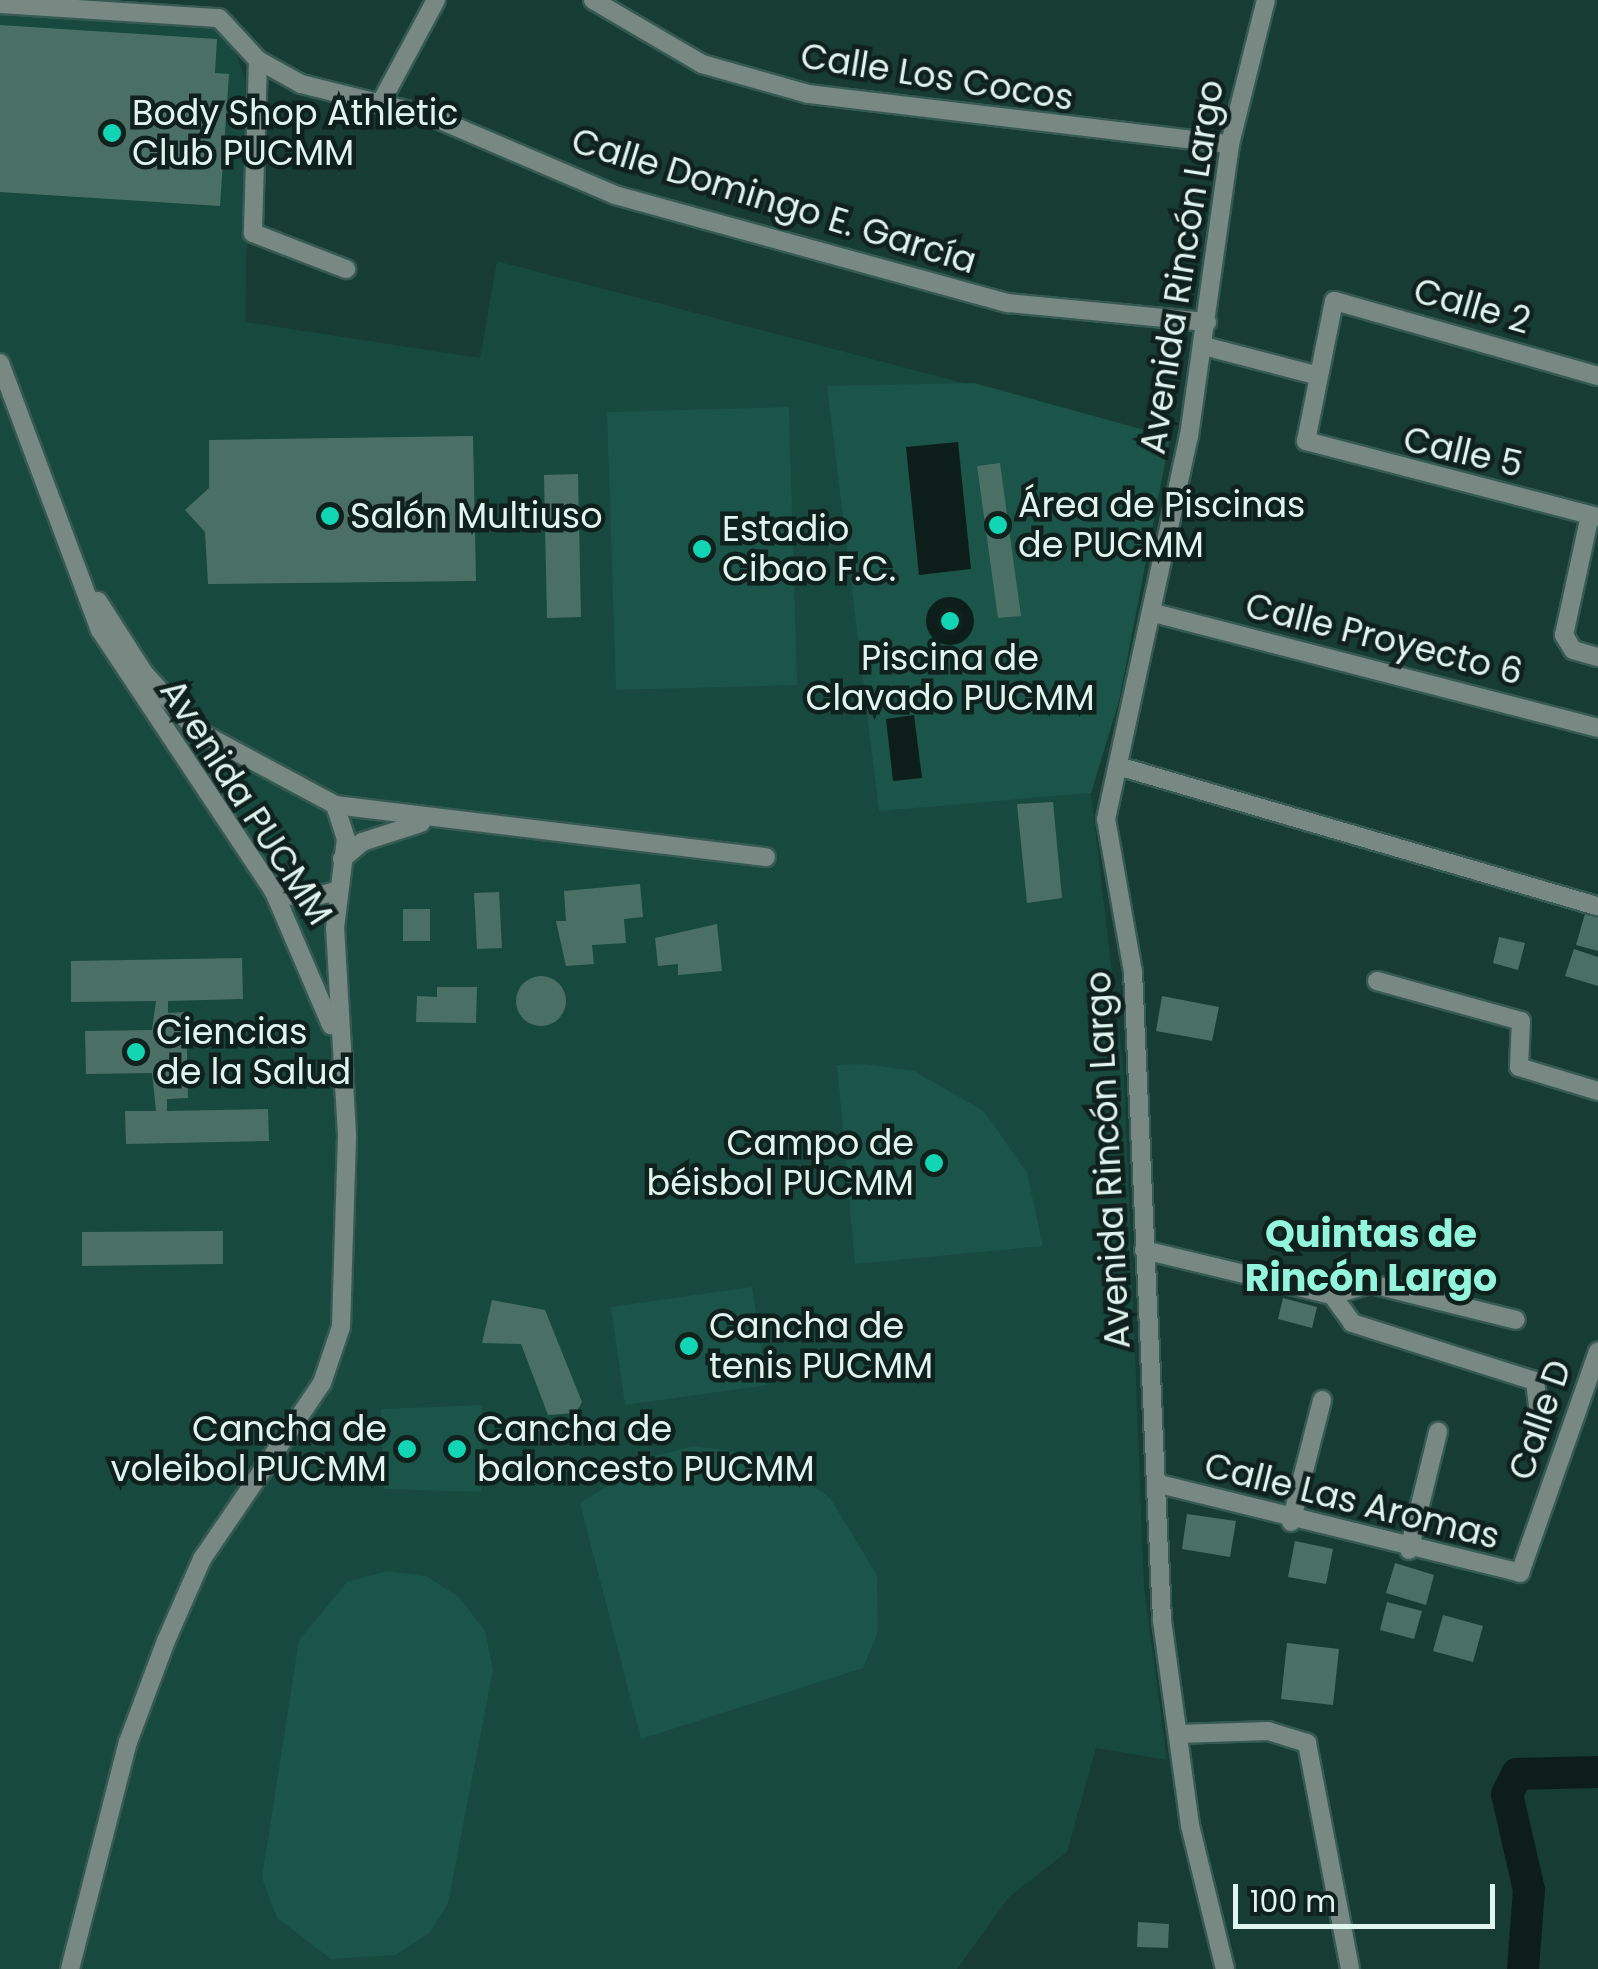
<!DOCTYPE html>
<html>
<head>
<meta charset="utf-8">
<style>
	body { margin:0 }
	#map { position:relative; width:1598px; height:1969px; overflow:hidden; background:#163c33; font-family:Poppins,sans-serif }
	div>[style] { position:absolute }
	.built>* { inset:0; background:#17493f }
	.green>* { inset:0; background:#1b5448 }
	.water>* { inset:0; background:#0d1e1a }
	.round { border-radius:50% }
	.river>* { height:32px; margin:-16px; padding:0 16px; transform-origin:16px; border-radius:16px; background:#0d1e1a }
	.building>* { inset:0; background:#4a7066 }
	.roads { filter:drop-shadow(2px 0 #365a51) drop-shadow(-2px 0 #365a51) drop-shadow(0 2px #365a51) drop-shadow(0 -2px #365a51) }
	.minor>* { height:18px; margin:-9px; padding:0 9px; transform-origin:9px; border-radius:9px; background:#788984 }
	.dots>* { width:28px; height:28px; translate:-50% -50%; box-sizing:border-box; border:5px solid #10201c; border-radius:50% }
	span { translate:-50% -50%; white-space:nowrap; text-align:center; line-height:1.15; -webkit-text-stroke:9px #10201c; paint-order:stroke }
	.street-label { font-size:35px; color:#e1f5ef }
	.poi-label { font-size:35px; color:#e1f5ef }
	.left { translate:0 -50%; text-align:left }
	.right { translate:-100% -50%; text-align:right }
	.neighbourhood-label { font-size:38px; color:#92f5dc; font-weight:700 }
	.scale { position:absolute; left:1233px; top:1884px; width:262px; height:45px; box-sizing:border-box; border:5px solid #e1f5ef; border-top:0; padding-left:12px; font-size:30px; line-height:35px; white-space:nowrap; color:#e1f5ef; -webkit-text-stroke:8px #10201c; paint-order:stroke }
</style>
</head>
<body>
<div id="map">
	<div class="built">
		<div style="clip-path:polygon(0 13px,210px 27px,233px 45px,248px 88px,246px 322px,480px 358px,497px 261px,1170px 437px,1119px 701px,1091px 793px,1124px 1075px,1144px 1587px,1167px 1760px,1096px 1748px,1067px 1852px,1009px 1897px,957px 1969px,0 1969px)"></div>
	</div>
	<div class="green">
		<div style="clip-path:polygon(974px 383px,1170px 437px,1119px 701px,1091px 793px,879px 811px,827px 386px)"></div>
		<div style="clip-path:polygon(789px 407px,797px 685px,616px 690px,607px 412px)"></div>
		<div style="clip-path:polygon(865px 1064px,914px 1071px,984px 1111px,1027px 1173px,1043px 1246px,855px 1264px,837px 1065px)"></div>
		<div style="clip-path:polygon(752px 1287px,767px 1385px,625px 1405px,611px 1307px)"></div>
		<div style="clip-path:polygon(482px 1405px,481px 1492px,384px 1489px,381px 1409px)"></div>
		<div style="clip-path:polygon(693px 1446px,770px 1456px,830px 1498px,877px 1575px,878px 1632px,863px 1668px,641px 1739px,580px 1503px,655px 1456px)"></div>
		<div style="clip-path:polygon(387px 1571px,426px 1576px,459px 1597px,485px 1631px,493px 1670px,448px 1903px,430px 1933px,395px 1955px,331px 1959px,277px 1918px,262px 1878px,299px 1640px,347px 1582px)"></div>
	</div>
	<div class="water">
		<div style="clip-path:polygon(958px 442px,971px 569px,919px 575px,906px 447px)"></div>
		<div class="round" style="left:926px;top:597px;width:48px;height:48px"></div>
		<div style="clip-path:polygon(914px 715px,922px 778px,893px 781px,886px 719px)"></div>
	</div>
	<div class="river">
		<div style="left:1523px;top:1969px;width:79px;rotate:-85.7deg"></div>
		<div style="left:1529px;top:1890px;width:98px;rotate:-102.9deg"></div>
		<div style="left:1507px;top:1794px;width:22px;rotate:-63deg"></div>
		<div style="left:1517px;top:1774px;width:81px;rotate:-1.4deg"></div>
	</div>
	<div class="building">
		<div style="clip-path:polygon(0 25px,217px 39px,215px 73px,229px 74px,220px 206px,0 192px)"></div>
		<div style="clip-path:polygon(473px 436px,476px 581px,208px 584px,205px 532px,185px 510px,209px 488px,209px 440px)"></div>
		<div style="clip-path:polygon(1000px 463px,1021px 616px,998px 618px,977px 466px)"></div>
		<div style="clip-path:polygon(578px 474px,581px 617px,547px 618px,544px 475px)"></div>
		<div style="clip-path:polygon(1053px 802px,1062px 898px,1027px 903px,1017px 804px)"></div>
		<div style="clip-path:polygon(640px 884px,643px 917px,624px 919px,626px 943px,592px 945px,594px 964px,566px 966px,556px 921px,566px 921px,564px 891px)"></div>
		<div style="clip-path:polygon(499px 892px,502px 948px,477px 949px,474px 893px)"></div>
		<div style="clip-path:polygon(403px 909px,430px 909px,430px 941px,403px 941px)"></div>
		<div style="clip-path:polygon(1586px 910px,1598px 913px,1598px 951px,1576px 945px)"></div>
		<div style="clip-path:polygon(717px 924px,722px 971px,678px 975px,678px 964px,658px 966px,655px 938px)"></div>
		<div style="clip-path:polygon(1499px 937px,1525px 943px,1518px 970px,1493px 963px)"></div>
		<div style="clip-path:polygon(1574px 949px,1598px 957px,1598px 986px,1565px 976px)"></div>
		<div style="clip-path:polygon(242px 958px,243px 999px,168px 1001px,168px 1013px,186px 1012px,188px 1098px,167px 1099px,167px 1111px,268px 1109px,269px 1141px,126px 1144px,125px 1111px,156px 1111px,152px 1073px,86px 1074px,85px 1031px,152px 1030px,156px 1001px,71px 1002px,71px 961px)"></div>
		<div class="round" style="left:516px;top:976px;width:50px;height:50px"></div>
		<div style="clip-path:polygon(437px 987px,477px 987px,476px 1023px,416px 1022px,417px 996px,437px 997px)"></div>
		<div style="clip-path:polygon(1162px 996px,1219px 1007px,1212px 1041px,1156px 1031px)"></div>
		<div style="clip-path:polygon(223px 1231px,223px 1264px,82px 1266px,82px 1232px)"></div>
		<div style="clip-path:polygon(1283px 1298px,1317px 1307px,1312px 1328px,1278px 1319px)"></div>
		<div style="clip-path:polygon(492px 1300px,545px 1310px,582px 1402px,576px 1413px,548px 1415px,521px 1344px,482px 1343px)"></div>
		<div style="clip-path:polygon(1187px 1514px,1236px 1521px,1230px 1557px,1182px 1549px)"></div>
		<div style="clip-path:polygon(1295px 1541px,1333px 1549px,1326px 1584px,1288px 1577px)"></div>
		<div style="clip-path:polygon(1395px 1563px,1434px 1575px,1426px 1605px,1386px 1593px)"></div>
		<div style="clip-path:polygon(1387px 1602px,1422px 1611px,1414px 1639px,1380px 1630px)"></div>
		<div style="clip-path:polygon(1443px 1615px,1483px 1626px,1473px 1662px,1433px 1651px)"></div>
		<div style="clip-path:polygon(1287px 1643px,1339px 1649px,1333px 1705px,1281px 1699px)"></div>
		<div style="clip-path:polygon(1138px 1922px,1169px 1924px,1168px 1948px,1137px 1947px)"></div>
	</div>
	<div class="roads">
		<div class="minor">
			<div style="left:593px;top:0;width:126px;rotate:30.4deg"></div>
			<div style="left:702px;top:64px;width:110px;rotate:15.8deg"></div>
			<div style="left:808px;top:94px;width:425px;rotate:6.8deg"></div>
			<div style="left:0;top:4px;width:219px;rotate:3.7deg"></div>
			<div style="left:219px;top:18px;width:57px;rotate:47.1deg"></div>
			<div style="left:258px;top:60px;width:49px;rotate:29.2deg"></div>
			<div style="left:301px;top:84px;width:136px;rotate:14deg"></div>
			<div style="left:433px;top:117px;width:198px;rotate:23.2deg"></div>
			<div style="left:615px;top:195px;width:408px;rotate:15.4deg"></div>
			<div style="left:1008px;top:303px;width:200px;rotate:5.5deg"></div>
			<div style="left:258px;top:60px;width:173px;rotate:91.7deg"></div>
			<div style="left:253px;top:233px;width:100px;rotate:21.2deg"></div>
			<div style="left:380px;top:104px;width:118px;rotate:-61.7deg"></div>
			<div style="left:1204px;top:346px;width:115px;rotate:14.6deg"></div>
			<div style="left:0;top:363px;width:285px;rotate:69.5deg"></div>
			<div style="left:100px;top:630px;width:315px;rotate:56.4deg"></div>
			<div style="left:274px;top:892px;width:145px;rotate:66.8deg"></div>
			<div style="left:1598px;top:376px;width:274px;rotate:-164.1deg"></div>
			<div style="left:1334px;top:301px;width:143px;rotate:101.3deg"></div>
			<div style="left:1306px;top:441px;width:302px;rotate:14.6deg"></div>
			<div style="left:1590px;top:515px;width:123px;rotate:102.2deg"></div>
			<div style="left:1564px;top:635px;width:17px;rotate:59deg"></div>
			<div style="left:1573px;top:650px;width:26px;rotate:16deg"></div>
			<div style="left:98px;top:601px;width:85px;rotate:57.4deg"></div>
			<div style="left:144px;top:673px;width:77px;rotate:47.6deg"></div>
			<div style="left:196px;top:730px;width:158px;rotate:28.3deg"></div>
			<div style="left:335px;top:805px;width:434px;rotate:6.9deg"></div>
			<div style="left:1154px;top:613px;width:459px;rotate:14.5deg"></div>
			<div style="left:1118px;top:766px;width:500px;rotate:16.3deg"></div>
			<div style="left:342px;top:859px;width:26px;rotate:-40deg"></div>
			<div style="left:362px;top:842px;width:62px;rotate:-17.9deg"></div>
			<div style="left:274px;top:892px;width:33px;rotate:12deg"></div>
			<div style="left:306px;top:899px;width:31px;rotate:-15deg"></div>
			<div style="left:1377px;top:981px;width:149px;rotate:15.5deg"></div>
			<div style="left:1521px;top:1021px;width:46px;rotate:92.5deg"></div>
			<div style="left:1519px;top:1067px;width:83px;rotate:16.9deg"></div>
			<div style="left:1144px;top:1250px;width:193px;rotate:13.5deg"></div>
			<div style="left:1332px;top:1295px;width:41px;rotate:-15.8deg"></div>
			<div style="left:1371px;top:1284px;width:149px;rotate:13.9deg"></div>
			<div style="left:1332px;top:1295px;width:34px;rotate:54deg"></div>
			<div style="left:1352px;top:1323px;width:192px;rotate:17.6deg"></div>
			<div style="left:1535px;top:1381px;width:32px;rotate:83deg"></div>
			<div style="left:1159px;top:1484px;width:372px;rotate:13.8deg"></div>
			<div style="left:1520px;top:1573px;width:235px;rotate:-70.6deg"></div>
			<div style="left:1291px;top:1522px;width:126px;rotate:-75.7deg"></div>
			<div style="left:1409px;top:1550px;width:122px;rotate:-76.2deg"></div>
			<div style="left:1178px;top:1734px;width:90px;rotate:-1.9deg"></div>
			<div style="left:1268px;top:1731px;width:41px;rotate:17.1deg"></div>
			<div style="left:1307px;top:1743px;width:230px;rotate:79.2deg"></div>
			<div style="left:70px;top:1969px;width:234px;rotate:-75.7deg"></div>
			<div style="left:128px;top:1742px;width:108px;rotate:-69.4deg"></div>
			<div style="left:166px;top:1641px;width:90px;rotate:-66.3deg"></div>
			<div style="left:202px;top:1559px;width:213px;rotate:-55.7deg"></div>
			<div style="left:322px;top:1383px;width:59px;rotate:-71.3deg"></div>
			<div style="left:341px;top:1327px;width:192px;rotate:-88.2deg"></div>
			<div style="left:347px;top:1135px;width:207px;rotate:-93.3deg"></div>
			<div style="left:335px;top:928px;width:90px;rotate:-83deg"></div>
			<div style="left:346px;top:839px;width:36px;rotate:-108deg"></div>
			<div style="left:1225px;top:1969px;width:148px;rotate:-103.7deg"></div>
			<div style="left:1190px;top:1825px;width:207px;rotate:-97.8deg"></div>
			<div style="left:1162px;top:1620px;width:649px;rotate:-92.56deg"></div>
			<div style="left:1133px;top:972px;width:155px;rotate:-100deg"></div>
			<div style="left:1106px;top:819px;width:392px;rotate:-77.8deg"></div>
			<div style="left:1189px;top:436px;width:295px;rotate:-82deg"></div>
			<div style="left:1230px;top:144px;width:148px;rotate:-76deg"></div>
		</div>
	</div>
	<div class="dots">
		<div style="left:112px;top:133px;background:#12d5b4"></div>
		<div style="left:330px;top:516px;background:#12d5b4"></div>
		<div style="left:998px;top:525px;background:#12d5b4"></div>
		<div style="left:702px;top:549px;background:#12d5b4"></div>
		<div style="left:950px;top:621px;background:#12d5b4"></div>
		<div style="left:136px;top:1052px;background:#12d5b4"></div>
		<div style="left:934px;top:1163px;background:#12d5b4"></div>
		<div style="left:689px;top:1346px;background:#12d5b4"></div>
		<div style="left:407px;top:1449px;background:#12d5b4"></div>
		<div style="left:457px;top:1449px;background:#12d5b4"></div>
	</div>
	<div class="street-label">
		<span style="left:937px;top:77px;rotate:9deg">Calle Los Cocos</span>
		<span style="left:774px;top:201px;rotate:17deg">Calle Domingo E. García</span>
		<span style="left:1182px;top:267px;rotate:-81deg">Avenida Rincón Largo</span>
		<span style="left:1472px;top:306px;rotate:16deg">Calle 2</span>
		<span style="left:1463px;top:452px;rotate:13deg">Calle 5</span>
		<span style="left:1384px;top:639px;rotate:14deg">Calle Proyecto 6</span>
		<span style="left:246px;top:802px;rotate:57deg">Avenida PUCMM</span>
		<span style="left:1108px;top:1160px;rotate:-93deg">Avenida Rincón Largo</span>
		<span style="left:1540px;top:1420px;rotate:-71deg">Calle D</span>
		<span style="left:1352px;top:1501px;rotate:14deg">Calle Las Aromas</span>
	</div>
	<div class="poi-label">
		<span class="left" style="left:132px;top:133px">Body Shop Athletic<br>Club PUCMM</span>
		<span class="left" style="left:1018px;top:525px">Área de Piscinas<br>de PUCMM</span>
		<span class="left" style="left:350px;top:516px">Salón Multiuso</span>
		<span class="left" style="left:722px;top:549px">Estadio<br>Cibao F.C.</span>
		<span style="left:950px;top:678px">Piscina de<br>Clavado PUCMM</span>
		<span class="left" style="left:156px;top:1052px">Ciencias<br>de la Salud</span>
		<span class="right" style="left:914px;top:1163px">Campo de<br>béisbol PUCMM</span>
		<span class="left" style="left:709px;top:1346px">Cancha de<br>tenis PUCMM</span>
		<span class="right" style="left:387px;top:1449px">Cancha de<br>voleibol PUCMM</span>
		<span class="left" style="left:477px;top:1449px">Cancha de<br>baloncesto PUCMM</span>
	</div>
	<div class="neighbourhood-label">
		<span style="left:1371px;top:1256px">Quintas de<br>Rincón Largo</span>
	</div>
	<div class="scale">100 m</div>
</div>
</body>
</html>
